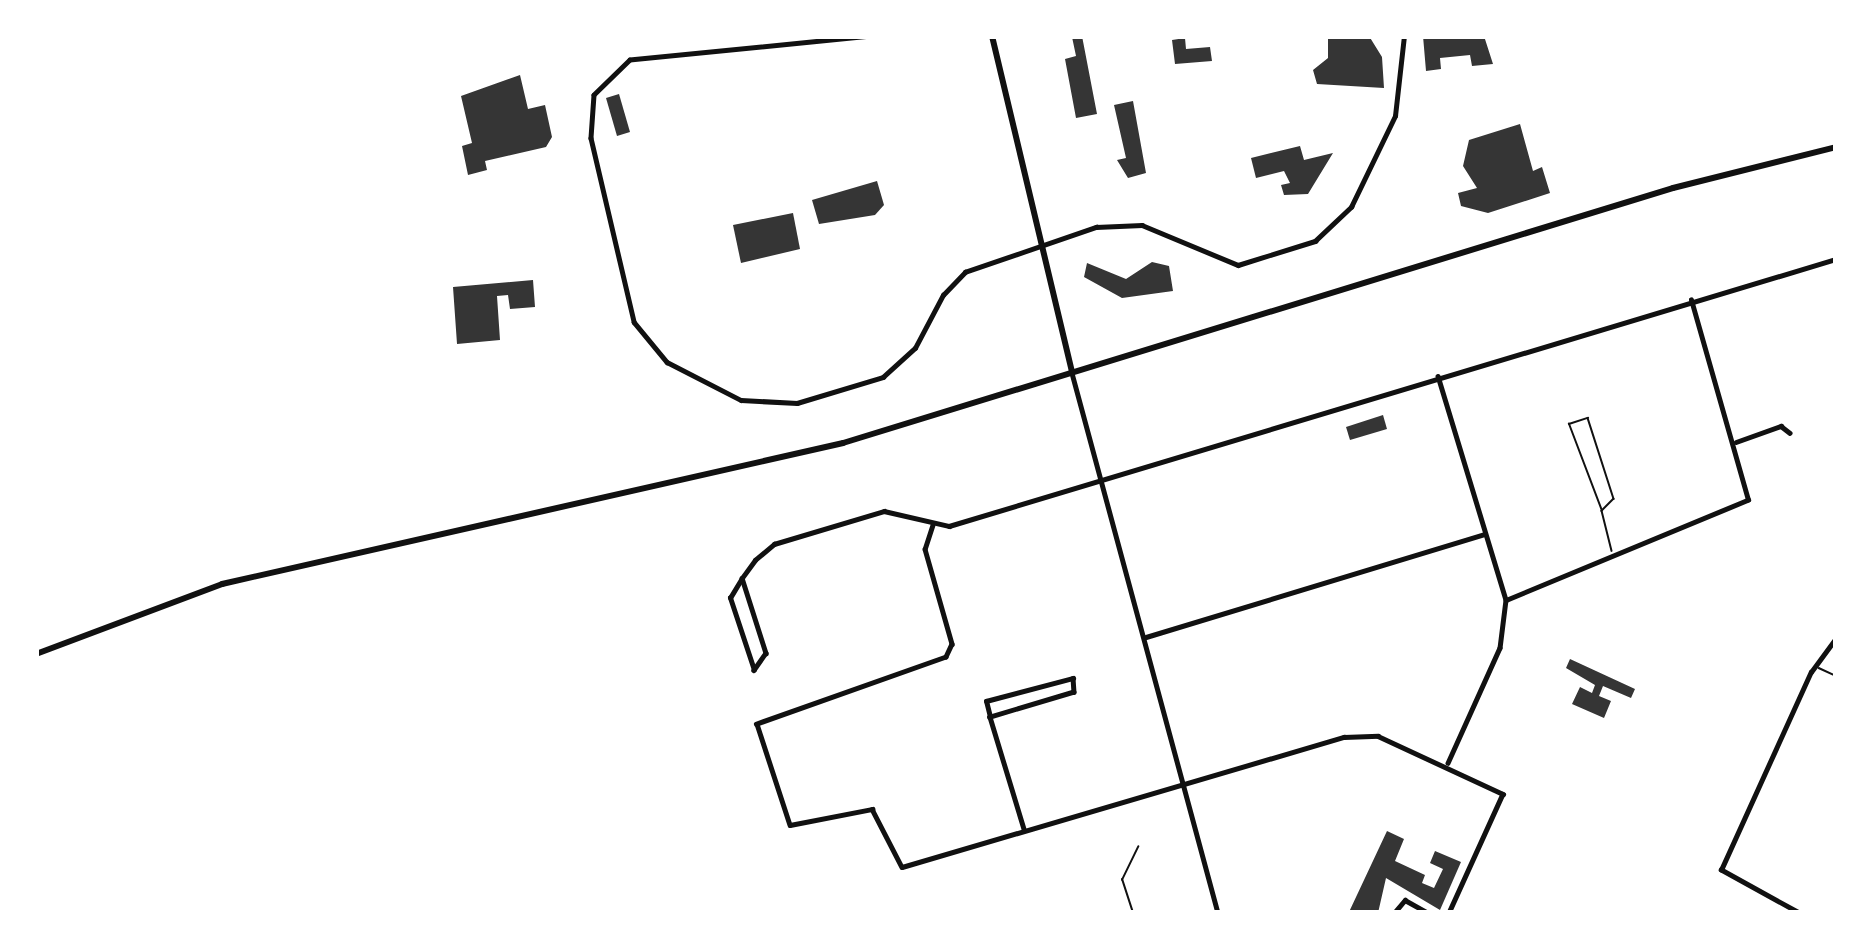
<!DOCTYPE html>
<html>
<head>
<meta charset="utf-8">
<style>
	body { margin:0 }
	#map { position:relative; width:1872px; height:949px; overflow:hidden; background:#fff; font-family:"Playfair Display",serif }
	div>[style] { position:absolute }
	.building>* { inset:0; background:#353535 }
	.service>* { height:1.5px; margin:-0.75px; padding:0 0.75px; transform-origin:0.75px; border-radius:0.75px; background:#111 }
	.minor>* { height:4.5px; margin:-2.25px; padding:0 2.25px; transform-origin:2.25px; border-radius:2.25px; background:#111 }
	.tertiary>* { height:6px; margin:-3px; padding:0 3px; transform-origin:3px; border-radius:3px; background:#111 }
	.primary>* { height:6px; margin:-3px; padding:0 3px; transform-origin:3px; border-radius:3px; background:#111 }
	span { translate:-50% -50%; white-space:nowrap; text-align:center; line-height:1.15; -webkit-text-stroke:12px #fff; paint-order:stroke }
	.frame { position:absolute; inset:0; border:39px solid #fff; pointer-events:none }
</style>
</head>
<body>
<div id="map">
	<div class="building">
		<div style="clip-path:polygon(1082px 36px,1097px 114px,1076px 118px,1065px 59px,1076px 56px,1072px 37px)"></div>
		<div style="clip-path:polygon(1328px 36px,1369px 36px,1382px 57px,1384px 88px,1317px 84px,1313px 70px,1328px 58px)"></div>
		<div style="clip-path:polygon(1423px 36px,1484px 36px,1493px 64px,1472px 66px,1470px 55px,1440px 58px,1441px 69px,1426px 71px)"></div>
		<div style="clip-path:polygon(1185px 38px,1186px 49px,1210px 47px,1212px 61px,1175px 64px,1172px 40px)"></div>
		<div style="clip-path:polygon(520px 75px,528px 109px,545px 105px,552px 137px,546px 147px,485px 161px,487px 170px,468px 175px,462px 146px,472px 143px,461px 96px)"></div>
		<div style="clip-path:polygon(619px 94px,630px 132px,617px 136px,606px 98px)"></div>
		<div style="clip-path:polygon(1133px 101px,1146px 173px,1128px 178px,1117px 160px,1126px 158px,1114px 105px)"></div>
		<div style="clip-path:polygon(1520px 124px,1533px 171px,1542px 167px,1550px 193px,1488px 213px,1461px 206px,1458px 193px,1477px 188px,1463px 166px,1469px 140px)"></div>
		<div style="clip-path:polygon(1300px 146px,1304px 160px,1333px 153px,1308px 194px,1284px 195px,1281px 185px,1290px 183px,1284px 171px,1256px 178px,1251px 158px)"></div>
		<div style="clip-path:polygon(877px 181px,884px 205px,875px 215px,819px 224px,812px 200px)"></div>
		<div style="clip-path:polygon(793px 213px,800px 249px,741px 263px,733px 225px)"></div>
		<div style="clip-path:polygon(1152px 262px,1169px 266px,1173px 291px,1122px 298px,1084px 277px,1087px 263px,1126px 279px)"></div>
		<div style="clip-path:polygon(533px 280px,535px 307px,510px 309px,508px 295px,497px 296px,500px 340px,457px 344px,453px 287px)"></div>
		<div style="clip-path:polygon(1383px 415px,1387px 429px,1350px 440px,1346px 427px)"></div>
		<div style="clip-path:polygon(1570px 659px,1635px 689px,1631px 698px,1603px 686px,1599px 696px,1611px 701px,1604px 718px,1572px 704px,1580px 687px,1592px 693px,1595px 685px,1566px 668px)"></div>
		<div style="clip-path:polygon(1387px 831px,1404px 839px,1395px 861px,1425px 875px,1422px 883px,1434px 888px,1443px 869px,1430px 863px,1435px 851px,1461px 862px,1440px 910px,1386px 878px,1378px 913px,1349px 912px)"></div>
	</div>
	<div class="service">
		<div style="left:1602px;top:511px;width:93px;rotate:-110.8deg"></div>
		<div style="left:1569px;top:424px;width:20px;rotate:-18deg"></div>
		<div style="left:1588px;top:418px;width:85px;rotate:72.2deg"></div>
		<div style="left:1614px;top:499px;width:17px;rotate:135deg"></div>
		<div style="left:1602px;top:511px;width:41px;rotate:76deg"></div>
		<div style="left:1819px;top:668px;width:19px;rotate:25deg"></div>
		<div style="left:1133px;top:913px;width:35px;rotate:-108deg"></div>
		<div style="left:1122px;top:880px;width:37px;rotate:-64deg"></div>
	</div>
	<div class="minor">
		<div style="left:871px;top:36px;width:242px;rotate:174.3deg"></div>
		<div style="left:630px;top:60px;width:50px;rotate:135.8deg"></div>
		<div style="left:594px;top:95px;width:43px;rotate:94deg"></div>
		<div style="left:591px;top:138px;width:189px;rotate:76.8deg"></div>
		<div style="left:634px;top:322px;width:52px;rotate:50.5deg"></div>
		<div style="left:667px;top:362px;width:83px;rotate:27.2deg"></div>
		<div style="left:741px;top:400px;width:56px;rotate:3.1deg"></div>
		<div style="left:797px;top:403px;width:90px;rotate:-16.8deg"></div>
		<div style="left:883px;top:377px;width:43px;rotate:-42.2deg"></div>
		<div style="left:915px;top:348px;width:60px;rotate:-62.2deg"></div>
		<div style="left:943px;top:295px;width:32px;rotate:-46deg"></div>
		<div style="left:965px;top:272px;width:139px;rotate:-19deg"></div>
		<div style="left:1096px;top:227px;width:46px;rotate:-2.5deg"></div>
		<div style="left:1142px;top:225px;width:104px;rotate:22.6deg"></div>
		<div style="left:1238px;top:265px;width:81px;rotate:-17.3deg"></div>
		<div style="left:1315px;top:241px;width:50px;rotate:-43.4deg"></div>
		<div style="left:1351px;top:207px;width:101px;rotate:-64.2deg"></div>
		<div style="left:1395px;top:116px;width:81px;rotate:-83.6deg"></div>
		<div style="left:1072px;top:373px;width:559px;rotate:74.87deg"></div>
		<div style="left:1438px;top:376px;width:234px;rotate:73.1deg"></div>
		<div style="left:1506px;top:600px;width:48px;rotate:97.1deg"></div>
		<div style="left:1500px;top:648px;width:126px;rotate:114.3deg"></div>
		<div style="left:1736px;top:442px;width:48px;rotate:-19.6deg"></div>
		<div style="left:1781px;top:426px;width:11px;rotate:38deg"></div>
		<div style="left:933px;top:525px;width:25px;rotate:108deg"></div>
		<div style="left:925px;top:549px;width:99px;rotate:74.1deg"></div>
		<div style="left:952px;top:644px;width:14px;rotate:115deg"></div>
		<div style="left:946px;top:657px;width:201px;rotate:160.5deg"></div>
		<div style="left:757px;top:724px;width:106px;rotate:71.9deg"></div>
		<div style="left:790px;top:825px;width:84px;rotate:-11deg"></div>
		<div style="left:872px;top:809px;width:65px;rotate:62.7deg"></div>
		<div style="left:902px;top:867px;width:461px;rotate:-16.4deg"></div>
		<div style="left:1344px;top:737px;width:34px;rotate:-2deg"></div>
		<div style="left:1378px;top:736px;width:138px;rotate:24.9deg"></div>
		<div style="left:1503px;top:794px;width:131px;rotate:114.4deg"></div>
		<div style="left:742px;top:578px;width:79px;rotate:72.3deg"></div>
		<div style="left:766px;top:653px;width:21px;rotate:125deg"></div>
		<div style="left:754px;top:670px;width:76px;rotate:-108.4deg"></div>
		<div style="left:730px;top:598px;width:23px;rotate:-59deg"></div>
		<div style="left:742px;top:578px;width:22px;rotate:-54deg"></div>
		<div style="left:755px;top:560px;width:25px;rotate:-40deg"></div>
		<div style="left:774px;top:544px;width:115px;rotate:-16.7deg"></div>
		<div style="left:884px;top:511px;width:67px;rotate:13deg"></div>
		<div style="left:949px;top:526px;width:926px;rotate:-16.75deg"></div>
		<div style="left:1506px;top:600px;width:262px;rotate:-22.5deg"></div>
		<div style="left:1748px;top:500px;width:208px;rotate:-105.9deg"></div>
		<div style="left:1146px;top:637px;width:354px;rotate:-16.9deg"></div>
		<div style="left:990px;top:717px;width:16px;rotate:-104deg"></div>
		<div style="left:986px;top:701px;width:90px;rotate:-14.8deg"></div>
		<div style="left:1073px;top:678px;width:14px;rotate:86deg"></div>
		<div style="left:1074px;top:692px;width:88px;rotate:163.4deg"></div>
		<div style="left:990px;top:717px;width:117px;rotate:73.1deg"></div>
		<div style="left:1394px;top:913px;width:17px;rotate:-50deg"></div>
		<div style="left:1405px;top:900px;width:26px;rotate:29deg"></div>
		<div style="left:1799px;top:913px;width:89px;rotate:-151.1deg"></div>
		<div style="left:1721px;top:870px;width:217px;rotate:-65.6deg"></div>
		<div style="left:1811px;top:672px;width:42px;rotate:-53.7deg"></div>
	</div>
	<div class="tertiary">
		<div style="left:992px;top:36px;width:346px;rotate:76.6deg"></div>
	</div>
	<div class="primary">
		<div style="left:36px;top:654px;width:199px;rotate:-20.6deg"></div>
		<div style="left:222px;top:584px;width:637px;rotate:-12.79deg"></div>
		<div style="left:843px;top:443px;width:868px;rotate:-17.08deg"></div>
		<div style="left:1673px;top:188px;width:168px;rotate:-14.1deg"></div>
	</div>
	<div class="frame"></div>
</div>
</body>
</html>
